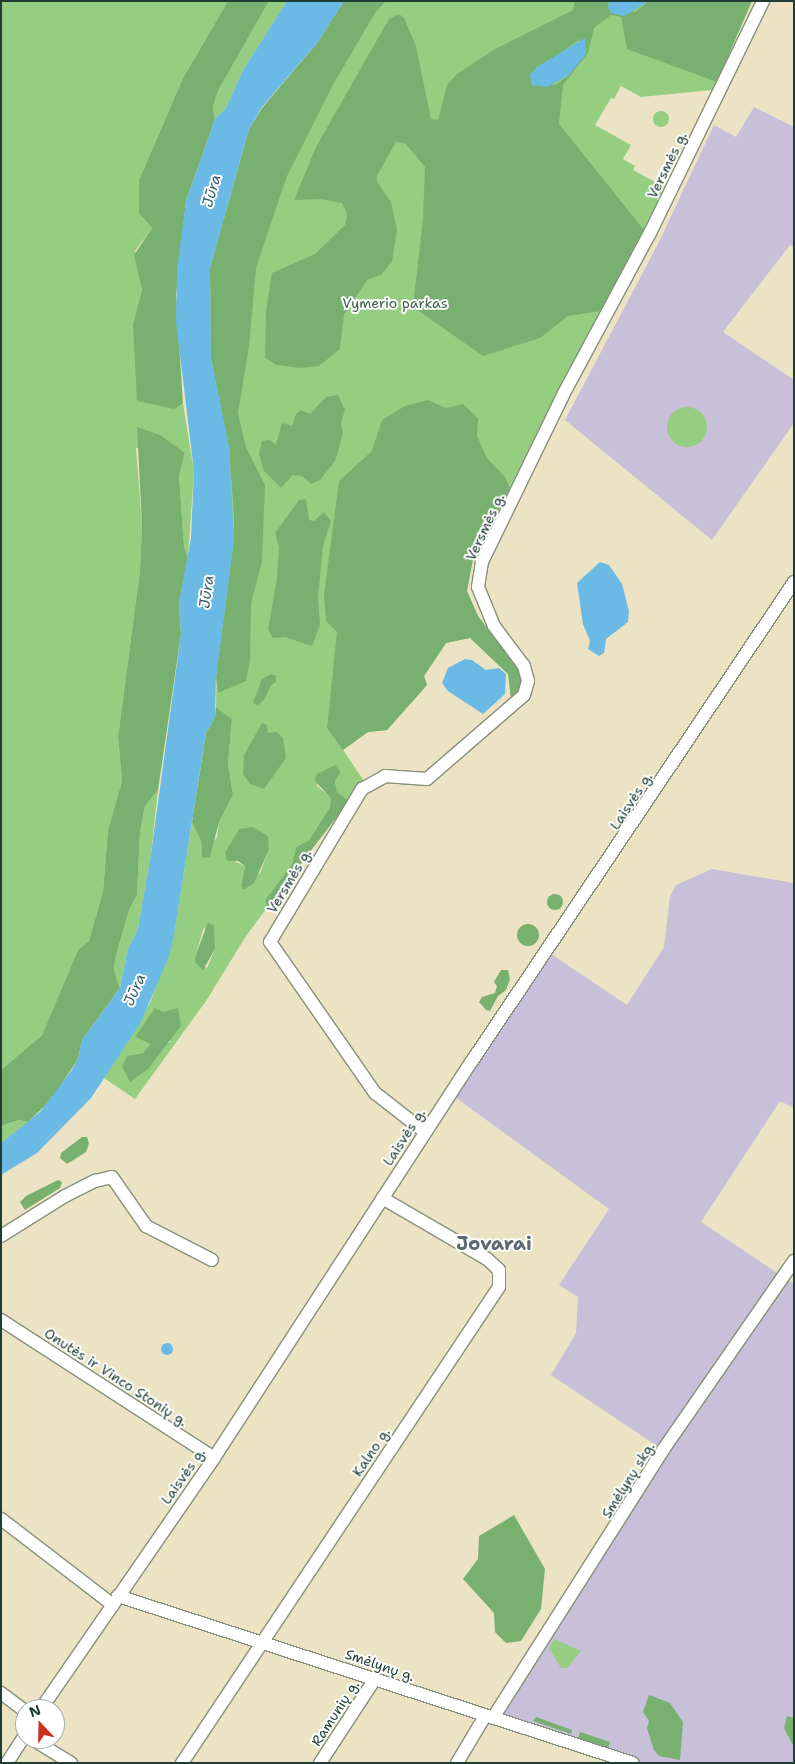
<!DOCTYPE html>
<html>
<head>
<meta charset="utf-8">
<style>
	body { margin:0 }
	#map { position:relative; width:795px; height:1764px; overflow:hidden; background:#ece3c4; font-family:"Shantell Sans",sans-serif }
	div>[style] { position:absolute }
	.industrial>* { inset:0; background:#c8bfd8 }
	.green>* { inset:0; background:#95ce81 }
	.round { border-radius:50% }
	.forest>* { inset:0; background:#78b16f }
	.water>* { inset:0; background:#6abae5 }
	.roads { filter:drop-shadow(1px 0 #86907c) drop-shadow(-1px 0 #86907c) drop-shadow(0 1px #86907c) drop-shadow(0 -1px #86907c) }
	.minor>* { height:12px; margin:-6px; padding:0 6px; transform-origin:6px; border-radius:6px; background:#fff }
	span { translate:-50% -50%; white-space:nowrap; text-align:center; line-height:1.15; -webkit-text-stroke:4px #fff; paint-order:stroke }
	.street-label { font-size:14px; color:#1f3d34 }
	.park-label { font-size:14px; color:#3c6147 }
	.water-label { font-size:15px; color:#366269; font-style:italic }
	.district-label { font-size:19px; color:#5b6872; font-weight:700 }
	.frame { position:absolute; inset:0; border:2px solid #1f3d34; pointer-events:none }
	.north { position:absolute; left:15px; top:1699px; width:50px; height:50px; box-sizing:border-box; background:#fff; border:1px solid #a5b1ae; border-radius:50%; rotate:339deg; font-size:14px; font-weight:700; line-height:20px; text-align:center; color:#1f3d34 }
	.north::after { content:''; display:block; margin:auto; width:18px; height:22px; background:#c8321e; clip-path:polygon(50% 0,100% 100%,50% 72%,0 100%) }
</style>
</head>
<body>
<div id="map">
	<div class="industrial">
		<div style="clip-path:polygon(754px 107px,794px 127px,794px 247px,790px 245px,723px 332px,794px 380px,794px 423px,712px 540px,565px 420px,658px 244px,714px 125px,736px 137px)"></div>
		<div style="clip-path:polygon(712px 869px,794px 883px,794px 1108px,780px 1101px,701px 1222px,794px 1284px,794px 1763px,633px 1763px,493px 1718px,663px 1450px,551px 1375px,576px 1333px,578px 1297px,559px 1285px,609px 1209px,452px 1095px,548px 952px,627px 1005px,664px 947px,670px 896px,676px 885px)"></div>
	</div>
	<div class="green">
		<div style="clip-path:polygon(1px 1px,228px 1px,183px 78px,139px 180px,139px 213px,152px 228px,135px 251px,142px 290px,133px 323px,179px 407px,183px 404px,194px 471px,188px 558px,184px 546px,179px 476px,185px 453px,136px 448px,142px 525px,140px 570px,118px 737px,122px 781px,108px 830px,103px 891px,89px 941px,78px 950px,42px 1035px,1px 1070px)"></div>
		<div style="clip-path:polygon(269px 1px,287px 1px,243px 70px,226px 108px,215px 119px,213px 107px,218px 91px)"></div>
		<div style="clip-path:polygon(evenodd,344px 1px,752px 1px,712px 90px,641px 97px,621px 86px,614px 99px,611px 98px,595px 125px,631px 145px,623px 159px,635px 166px,633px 170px,666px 188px,473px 559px,467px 591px,478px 616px,521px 673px,511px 698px,508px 674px,470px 638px,446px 643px,424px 676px,427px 685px,387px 730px,368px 732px,343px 750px,364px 781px,349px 801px,337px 793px,335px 781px,316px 785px,332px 798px,330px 807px,309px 840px,296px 847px,292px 864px,265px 900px,267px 908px,246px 936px,206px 1001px,135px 1099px,104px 1078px,150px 1003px,174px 934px,192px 822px,201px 841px,202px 858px,217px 837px,219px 822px,233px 795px,228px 763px,232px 719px,216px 707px,222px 417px,211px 358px,210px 268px,223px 220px,317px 43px,344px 1px,269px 850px,260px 873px,241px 886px,245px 866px,232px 860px,269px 850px,344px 1px,204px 927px,215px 949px,207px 968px,195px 957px,204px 927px,344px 1px,135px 1037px,172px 1041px,122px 1066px,136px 1054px,143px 1053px,150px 1044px,135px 1037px)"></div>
		<div class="round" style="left:653px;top:111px;width:16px;height:16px"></div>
		<div class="round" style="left:667px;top:407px;width:40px;height:40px"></div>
		<div style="clip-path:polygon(158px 790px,151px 854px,138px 928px,128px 949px,120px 988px,114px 970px,115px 959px,129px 910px,137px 895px,140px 833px,145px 806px)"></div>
		<div style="clip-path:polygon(20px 1120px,28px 1122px,1px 1143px,1px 1126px)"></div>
		<div style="clip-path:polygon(554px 1639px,581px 1651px,567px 1668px,561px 1668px,549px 1648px)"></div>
	</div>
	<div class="forest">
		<div style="clip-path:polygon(228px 1px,269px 1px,218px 91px,213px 107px,215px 119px,186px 201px,176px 295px,183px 404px,174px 409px,137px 401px,133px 323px,142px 290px,134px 255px,152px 228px,139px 213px,139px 180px,183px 78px)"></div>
		<div style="clip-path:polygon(344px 1px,386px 1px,375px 13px,334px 83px,287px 176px,256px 268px,249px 347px,238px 413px,246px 447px,265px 485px,262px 562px,251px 603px,250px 659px,246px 681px,218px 693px,216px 677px,234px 540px,234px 515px,229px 447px,211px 358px,210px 268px,249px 129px,262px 108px,317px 43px)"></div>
		<div style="clip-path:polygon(evenodd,575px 1px,609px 1px,608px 7px,635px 12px,649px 1px,752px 1px,717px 82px,627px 49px,621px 17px,611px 15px,594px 28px,588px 53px,563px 85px,559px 124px,644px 230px,601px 311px,568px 316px,540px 338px,483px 356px,413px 307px,423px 219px,425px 167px,405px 143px,396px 142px,377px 176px,377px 182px,391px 202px,397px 230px,392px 262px,381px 275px,367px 280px,344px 315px,340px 349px,319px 366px,300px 368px,277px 365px,265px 358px,266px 311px,272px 273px,315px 254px,345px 225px,347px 214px,342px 203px,320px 199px,294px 200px,316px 147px,389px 19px,399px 14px,404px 18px,416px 46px,431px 119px,438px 120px,447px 85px,457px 74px,495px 49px,573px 10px,575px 1px,580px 39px,569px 75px,555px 85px,530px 75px,580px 39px)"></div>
		<div style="clip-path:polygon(338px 395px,345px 410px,341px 423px,343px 434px,335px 461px,320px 480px,311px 484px,302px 476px,293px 475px,281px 488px,264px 471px,259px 454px,262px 441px,270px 440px,276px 445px,282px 423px,292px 426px,296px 414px,301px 410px,310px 414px,326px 397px)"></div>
		<div style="clip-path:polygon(428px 400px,446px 408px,463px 404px,478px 418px,477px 436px,487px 458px,505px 477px,510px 488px,473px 559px,467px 591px,478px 616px,521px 673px,523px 683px,516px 698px,511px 698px,508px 674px,470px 638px,446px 643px,424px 676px,427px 685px,387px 730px,368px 732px,343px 750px,327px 728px,337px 632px,326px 621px,324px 595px,339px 481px,372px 451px,382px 420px,405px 406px)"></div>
		<div style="clip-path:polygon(137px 427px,160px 435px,185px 453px,179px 476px,184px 546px,188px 558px,179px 603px,181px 634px,158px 790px,145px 806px,140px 833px,137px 895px,129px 910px,115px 959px,114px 970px,120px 988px,82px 1040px,78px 1059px,51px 1100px,28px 1122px,19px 1120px,1px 1126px,1px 1070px,42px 1035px,78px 950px,89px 941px,103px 891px,108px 830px,122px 781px,118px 737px,140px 570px,142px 525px)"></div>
		<div style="clip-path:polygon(306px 499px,309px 520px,314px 521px,324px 512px,331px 521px,323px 546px,318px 597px,320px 625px,312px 646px,285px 637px,273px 638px,268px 630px,277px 577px,279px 547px,275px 533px,299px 500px)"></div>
		<div style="clip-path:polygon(271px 674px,276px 676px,276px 682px,271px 685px,264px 700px,258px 705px,253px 703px,262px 679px)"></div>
		<div style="clip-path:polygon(216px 707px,232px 719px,228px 763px,233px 795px,219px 822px,210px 857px,202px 858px,201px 841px,192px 822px,206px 733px,215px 717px)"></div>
		<div style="clip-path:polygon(262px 723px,267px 725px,268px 733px,277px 732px,283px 738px,286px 758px,264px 789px,250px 784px,243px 774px,244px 755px)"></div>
		<div style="clip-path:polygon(335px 765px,341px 772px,335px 781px,337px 792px,349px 801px,267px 908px,265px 900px,292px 864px,296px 847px,309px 840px,330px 807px,331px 798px,314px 780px,317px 774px)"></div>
		<div style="clip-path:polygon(253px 827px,268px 836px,269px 850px,254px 883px,244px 890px,241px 886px,245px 866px,238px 861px,227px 861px,225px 853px,239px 829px)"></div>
		<div class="round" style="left:547px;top:894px;width:16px;height:16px"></div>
		<div style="clip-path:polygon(208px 922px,214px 926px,215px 949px,203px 970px,195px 962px,195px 957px)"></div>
		<div class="round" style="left:517px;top:924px;width:22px;height:22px"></div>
		<div style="clip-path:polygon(501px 970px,508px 970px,510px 979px,506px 990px,498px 996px,490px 1011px,486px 1010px,479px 1002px,482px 997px,495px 993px,497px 986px,494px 982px)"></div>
		<div style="clip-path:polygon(155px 1008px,163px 1012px,178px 1008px,181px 1026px,148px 1069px,130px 1082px,122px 1066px,127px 1056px,143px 1053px,150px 1044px,135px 1037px)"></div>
		<div style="clip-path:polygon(82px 1137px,87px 1137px,89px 1143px,86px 1152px,67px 1164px,60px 1158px,61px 1153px)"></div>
		<div style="clip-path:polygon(58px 1180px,62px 1182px,60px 1188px,25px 1210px,20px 1202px,26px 1196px)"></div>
		<div style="clip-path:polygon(514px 1515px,545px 1569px,541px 1609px,521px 1641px,506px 1643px,495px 1632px,494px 1613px,463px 1579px,478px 1559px,479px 1536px)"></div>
		<div style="clip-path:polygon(649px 1695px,670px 1703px,683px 1722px,680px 1760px,659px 1756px,654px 1750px,647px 1728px,649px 1721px,643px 1712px)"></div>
		<div style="clip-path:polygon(787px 1716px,794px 1718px,794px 1747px,784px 1728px)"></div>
		<div style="clip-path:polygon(536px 1717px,572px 1730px,571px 1734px,533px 1721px)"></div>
		<div style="clip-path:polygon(580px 1732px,610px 1742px,608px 1748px,578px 1738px)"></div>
	</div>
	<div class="water">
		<div style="clip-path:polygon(287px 1px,344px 1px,317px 43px,262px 107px,249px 129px,210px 268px,211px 358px,229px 447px,234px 540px,216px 677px,215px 717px,206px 733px,174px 935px,169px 956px,141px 1022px,91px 1098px,37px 1153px,1px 1175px,1px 1143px,40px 1112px,71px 1071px,78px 1059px,82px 1040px,120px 988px,128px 949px,138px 928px,151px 854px,181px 634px,179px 603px,191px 538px,194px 471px,176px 322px,177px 270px,186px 201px,215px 119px,226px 108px,243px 70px)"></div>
		<div style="clip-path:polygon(609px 1px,649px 1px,624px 16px,611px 13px,608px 7px)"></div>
		<div style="clip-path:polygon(585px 38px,586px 54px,569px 75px,547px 87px,532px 85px,530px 75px,537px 67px)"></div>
		<div style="clip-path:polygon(600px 562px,609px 565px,622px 584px,629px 611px,628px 622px,606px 639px,604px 653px,599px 656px,588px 649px,590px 641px,583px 624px,577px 583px)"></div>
		<div style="clip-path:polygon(465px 659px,472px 660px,486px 670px,499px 668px,506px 674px,505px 694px,483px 714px,448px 691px,442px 683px,448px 668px)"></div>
		<div class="round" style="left:161px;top:1343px;width:12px;height:12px"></div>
	</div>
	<div class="roads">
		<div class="minor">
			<div style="left:425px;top:1132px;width:63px;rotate:-142deg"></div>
			<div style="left:375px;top:1093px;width:184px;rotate:-124.8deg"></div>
			<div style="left:270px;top:942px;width:179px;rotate:-59deg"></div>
			<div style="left:362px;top:789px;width:26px;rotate:-29deg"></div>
			<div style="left:385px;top:776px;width:42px;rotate:4.1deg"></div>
			<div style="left:427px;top:779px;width:128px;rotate:-40.9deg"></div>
			<div style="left:524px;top:695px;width:15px;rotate:-74deg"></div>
			<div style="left:528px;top:681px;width:16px;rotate:-105deg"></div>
			<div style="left:524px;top:666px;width:50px;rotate:-126.9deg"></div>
			<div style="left:494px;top:626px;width:42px;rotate:-112.3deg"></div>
			<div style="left:478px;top:587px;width:25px;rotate:-81deg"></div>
			<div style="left:482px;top:562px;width:186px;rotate:-64.1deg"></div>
			<div style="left:563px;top:395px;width:184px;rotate:-61.8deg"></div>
			<div style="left:650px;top:233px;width:258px;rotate:-64deg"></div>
			<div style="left:1px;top:1236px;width:75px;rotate:-32deg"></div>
			<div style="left:65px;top:1196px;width:34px;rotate:-27deg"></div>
			<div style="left:95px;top:1181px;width:17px;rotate:-13deg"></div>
			<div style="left:112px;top:1177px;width:60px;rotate:55.2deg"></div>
			<div style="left:146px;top:1226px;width:74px;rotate:27.3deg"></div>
			<div style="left:1px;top:1320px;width:254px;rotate:32.9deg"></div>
			<div style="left:1px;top:1519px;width:141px;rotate:37.5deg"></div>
			<div style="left:118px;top:1596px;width:541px;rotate:17.97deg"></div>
			<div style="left:1px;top:1693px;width:30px;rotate:37deg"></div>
			<div style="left:41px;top:1709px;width:305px;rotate:-55.4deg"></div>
			<div style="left:214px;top:1458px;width:473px;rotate:-57deg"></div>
			<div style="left:472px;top:1061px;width:577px;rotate:-56.09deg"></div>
			<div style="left:493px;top:1718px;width:317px;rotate:-57.6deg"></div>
			<div style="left:663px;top:1450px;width:230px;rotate:-55.3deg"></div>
			<div style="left:32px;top:1739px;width:46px;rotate:31.6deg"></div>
			<div style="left:7px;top:1763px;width:33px;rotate:-57deg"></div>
			<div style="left:182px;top:1763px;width:572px;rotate:-56.34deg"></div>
			<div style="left:499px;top:1287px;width:17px;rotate:-90deg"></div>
			<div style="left:499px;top:1270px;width:16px;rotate:-137deg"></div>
			<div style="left:487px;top:1259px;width:121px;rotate:-149.8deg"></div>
			<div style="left:320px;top:1763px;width:100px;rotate:-56.8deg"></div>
			<div style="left:457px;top:1763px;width:55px;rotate:-59.2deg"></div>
		</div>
	</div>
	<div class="street-label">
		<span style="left:667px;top:165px;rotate:-64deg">Versmės g.</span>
		<span style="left:485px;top:527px;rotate:-65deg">Versmės g.</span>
		<span style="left:631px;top:801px;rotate:-57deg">Laisvės g.</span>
		<span style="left:289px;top:881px;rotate:-59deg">Versmės g.</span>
		<span style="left:404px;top:1137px;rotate:-57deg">Laisvės g.</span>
		<span style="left:116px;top:1377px;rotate:33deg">Onutės ir Vinco Stonių g.</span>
		<span style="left:371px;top:1452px;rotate:-56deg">Kalno g.</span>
		<span style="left:183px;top:1476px;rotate:-55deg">Laisvės g.</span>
		<span style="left:628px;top:1480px;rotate:-58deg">Smėlynų skg.</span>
		<span style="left:380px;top:1665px;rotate:19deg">Smėlynų g.</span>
		<span style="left:335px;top:1713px;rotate:-57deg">Ramunių g.</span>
	</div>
	<div class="park-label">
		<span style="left:395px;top:303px">Vymerio parkas</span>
	</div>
	<div class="water-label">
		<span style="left:212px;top:191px;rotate:-74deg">Jūra</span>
		<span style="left:207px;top:592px;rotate:-82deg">Jūra</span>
		<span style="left:135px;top:990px;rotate:-66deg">Jūra</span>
	</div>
	<div class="district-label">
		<span style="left:494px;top:1244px">Jovarai</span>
	</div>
	<div class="frame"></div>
	<div class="north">N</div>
</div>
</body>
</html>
